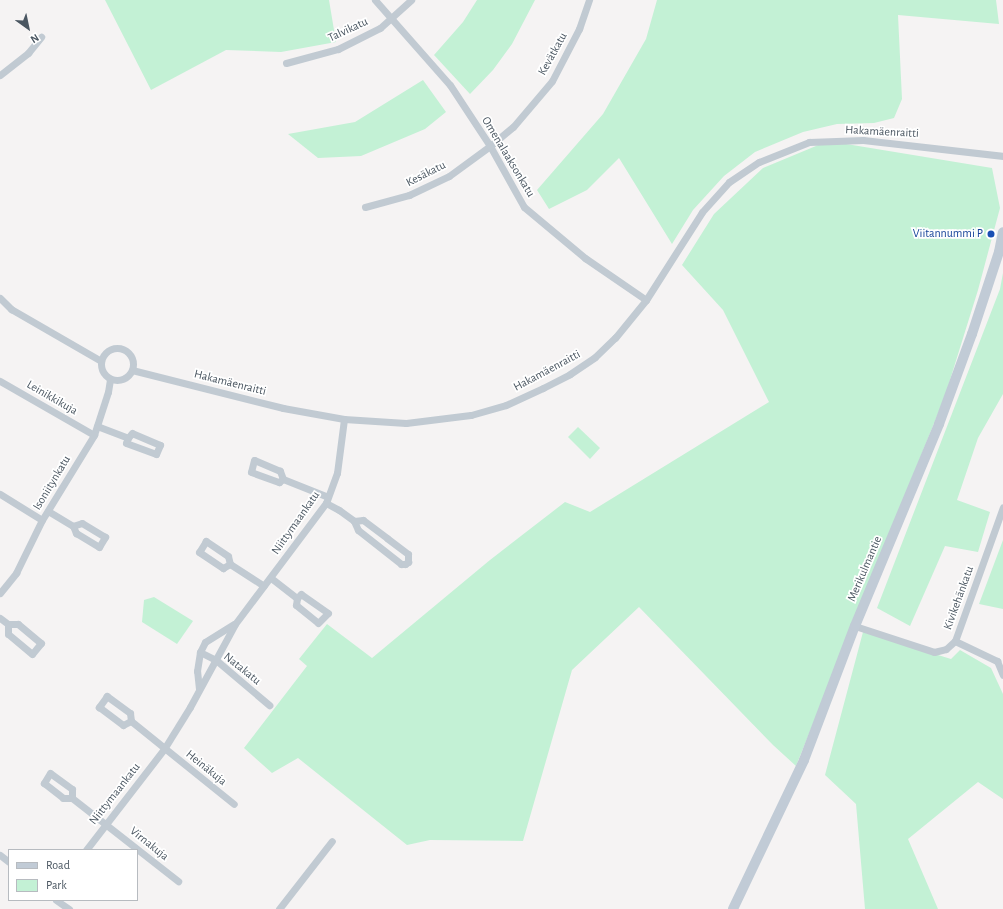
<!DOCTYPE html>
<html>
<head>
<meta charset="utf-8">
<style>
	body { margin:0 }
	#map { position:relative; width:1003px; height:909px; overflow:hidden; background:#f5f3f3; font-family:"Alegreya Sans",sans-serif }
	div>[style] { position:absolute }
	.green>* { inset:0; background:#c3f1d5 }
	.street>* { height:7px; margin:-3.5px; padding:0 3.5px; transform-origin:3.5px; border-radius:3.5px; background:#c1cad2 }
	.street>.ring { margin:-3.5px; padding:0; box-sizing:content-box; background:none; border:7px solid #c1cad2; border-radius:50% }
	.secondary>* { height:10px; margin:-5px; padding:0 5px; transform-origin:5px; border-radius:5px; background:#c1cbd6 }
	.dots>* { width:11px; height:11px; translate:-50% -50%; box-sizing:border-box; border:2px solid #fff; border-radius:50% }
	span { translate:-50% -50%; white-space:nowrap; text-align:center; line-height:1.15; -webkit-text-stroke:3.5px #fff; paint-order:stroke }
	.street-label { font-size:12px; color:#4a5661 }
	.transit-label { font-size:12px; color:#164399 }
	.right { translate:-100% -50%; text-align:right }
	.legend { position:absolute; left:8px; top:849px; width:130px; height:52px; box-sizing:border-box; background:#fff; border:1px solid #b7bbc0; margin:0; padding:5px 7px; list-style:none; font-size:12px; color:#4a5661 }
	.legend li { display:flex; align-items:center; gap:8px; height:20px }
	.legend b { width:20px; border:1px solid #b7bbc0 }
	.north { position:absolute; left:8px; top:8px; width:40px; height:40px; -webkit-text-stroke:3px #fff; paint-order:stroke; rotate:147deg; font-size:11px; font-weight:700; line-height:16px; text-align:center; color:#4a5661 }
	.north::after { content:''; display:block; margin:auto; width:14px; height:18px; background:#4a5661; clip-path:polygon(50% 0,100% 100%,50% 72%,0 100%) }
</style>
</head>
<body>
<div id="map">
	<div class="green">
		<div style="clip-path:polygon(105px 0,329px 0,336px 42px,281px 52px,226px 50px,151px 90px)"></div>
		<div style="clip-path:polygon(477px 0,535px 0,512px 44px,493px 70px,470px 94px,434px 55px,463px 22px)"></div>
		<div style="clip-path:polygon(657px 0,996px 0,999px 24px,898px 15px,902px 99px,894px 118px,874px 123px,837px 124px,803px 132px,755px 152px,724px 176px,693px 210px,672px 244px,619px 158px,587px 190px,549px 209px,537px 190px,603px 114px,646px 39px)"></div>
		<div style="clip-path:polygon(423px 80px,446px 112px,425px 129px,361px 156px,318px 158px,288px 134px,355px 122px)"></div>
		<div style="clip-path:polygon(828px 141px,992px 168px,1000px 208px,978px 290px,945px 396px,796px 766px,773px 745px,639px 607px,572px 670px,523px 841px,430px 840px,407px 845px,298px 758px,272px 773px,244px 748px,307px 666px,299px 659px,327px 624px,372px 658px,490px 560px,565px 502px,590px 512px,769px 402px,723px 310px,682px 265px,714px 214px,763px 168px)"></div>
		<div style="clip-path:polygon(1003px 273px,1003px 394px,978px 438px,957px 500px,990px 512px,978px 552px,945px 546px,910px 626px,877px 608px,1000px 289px)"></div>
		<div style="clip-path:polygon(578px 427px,600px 448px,590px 459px,568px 437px)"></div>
		<div style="clip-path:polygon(1003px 540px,1003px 609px,979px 604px)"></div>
		<div style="clip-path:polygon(154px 597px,193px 621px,177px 644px,142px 622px,144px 600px)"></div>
		<div style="clip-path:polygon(863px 632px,951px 659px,960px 650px,991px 668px,1003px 694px,1003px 799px,978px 782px,908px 839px,938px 909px,865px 909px,856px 804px,825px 775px)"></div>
	</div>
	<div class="street">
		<div style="left:375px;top:0;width:113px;rotate:48.6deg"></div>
		<div style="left:450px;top:85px;width:73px;rotate:56.7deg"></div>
		<div style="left:490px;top:146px;width:70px;rotate:60.9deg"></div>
		<div style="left:524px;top:207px;width:80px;rotate:39.9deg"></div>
		<div style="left:585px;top:258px;width:74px;rotate:34.5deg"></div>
		<div style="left:286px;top:63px;width:54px;rotate:-15.1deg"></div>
		<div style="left:338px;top:49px;width:47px;rotate:-26.6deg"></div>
		<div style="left:380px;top:28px;width:42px;rotate:-42.1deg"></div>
		<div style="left:0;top:75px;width:36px;rotate:-38deg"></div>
		<div style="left:28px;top:53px;width:21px;rotate:-51deg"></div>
		<div style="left:365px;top:207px;width:46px;rotate:-15.3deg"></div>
		<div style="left:409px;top:195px;width:44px;rotate:-25.4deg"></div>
		<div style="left:449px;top:176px;width:51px;rotate:-36.2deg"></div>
		<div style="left:490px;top:146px;width:30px;rotate:-40deg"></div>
		<div style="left:513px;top:127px;width:60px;rotate:-49.7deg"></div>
		<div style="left:552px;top:81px;width:59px;rotate:-62.6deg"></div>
		<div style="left:579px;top:29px;width:31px;rotate:-71deg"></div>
		<div style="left:0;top:298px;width:16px;rotate:45deg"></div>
		<div style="left:11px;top:309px;width:104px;rotate:30deg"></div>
		<div class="ring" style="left:101px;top:348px;width:25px;height:25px"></div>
		<div style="left:132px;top:370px;width:156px;rotate:14.1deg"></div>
		<div style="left:283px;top:408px;width:62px;rotate:10.2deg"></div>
		<div style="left:344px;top:419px;width:62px;rotate:3.7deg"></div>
		<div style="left:406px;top:423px;width:65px;rotate:-7deg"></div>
		<div style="left:471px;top:415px;width:36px;rotate:-16deg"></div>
		<div style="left:506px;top:405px;width:41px;rotate:-24.7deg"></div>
		<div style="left:543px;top:388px;width:30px;rotate:-27deg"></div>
		<div style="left:570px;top:374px;width:30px;rotate:-34deg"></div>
		<div style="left:595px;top:357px;width:28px;rotate:-44deg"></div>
		<div style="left:615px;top:338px;width:49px;rotate:-50.8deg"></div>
		<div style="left:646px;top:300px;width:104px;rotate:-57.5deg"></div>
		<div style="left:702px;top:212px;width:40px;rotate:-48deg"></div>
		<div style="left:729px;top:182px;width:36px;rotate:-34deg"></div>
		<div style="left:759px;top:162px;width:54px;rotate:-21.8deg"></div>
		<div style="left:809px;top:142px;width:54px;rotate:-2.1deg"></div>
		<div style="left:863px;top:140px;width:141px;rotate:6.5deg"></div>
		<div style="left:0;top:381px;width:108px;rotate:29.9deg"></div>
		<div style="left:97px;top:426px;width:33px;rotate:21deg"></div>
		<div style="left:128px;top:438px;width:5px;rotate:112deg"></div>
		<div style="left:126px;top:443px;width:32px;rotate:20deg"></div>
		<div style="left:156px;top:454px;width:10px;rotate:-66deg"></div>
		<div style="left:160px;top:445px;width:30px;rotate:-157deg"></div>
		<div style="left:132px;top:433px;width:6px;rotate:129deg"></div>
		<div style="left:283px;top:479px;width:9px;rotate:-111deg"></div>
		<div style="left:280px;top:471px;width:28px;rotate:-157deg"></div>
		<div style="left:254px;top:460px;width:12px;rotate:104deg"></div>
		<div style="left:251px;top:472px;width:30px;rotate:20deg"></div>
		<div style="left:279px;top:482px;width:5px;rotate:-37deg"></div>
		<div style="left:283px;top:479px;width:48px;rotate:21.8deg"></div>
		<div style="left:0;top:494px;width:49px;rotate:31.8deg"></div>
		<div style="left:326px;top:503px;width:15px;rotate:28deg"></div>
		<div style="left:339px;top:510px;width:19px;rotate:36deg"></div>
		<div style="left:354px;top:521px;width:10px;rotate:66deg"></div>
		<div style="left:358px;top:530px;width:55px;rotate:38.3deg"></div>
		<div style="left:401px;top:564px;width:4px"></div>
		<div style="left:405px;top:564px;width:4px;rotate:-34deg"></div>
		<div style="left:408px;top:562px;width:8px;rotate:-90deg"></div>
		<div style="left:408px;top:554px;width:26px;rotate:-143deg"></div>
		<div style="left:387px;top:538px;width:30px;rotate:-143deg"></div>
		<div style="left:363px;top:520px;width:9px;rotate:174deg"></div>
		<div style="left:48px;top:511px;width:29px;rotate:31deg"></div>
		<div style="left:73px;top:526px;width:8px;rotate:67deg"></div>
		<div style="left:76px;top:533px;width:27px;rotate:31deg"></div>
		<div style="left:99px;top:547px;width:12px;rotate:-59deg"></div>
		<div style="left:105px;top:537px;width:27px;rotate:-149deg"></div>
		<div style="left:82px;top:523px;width:9px;rotate:162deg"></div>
		<div style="left:230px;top:564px;width:8px;rotate:-104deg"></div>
		<div style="left:228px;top:556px;width:27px;rotate:-146deg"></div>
		<div style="left:206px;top:541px;width:13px;rotate:122deg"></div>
		<div style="left:199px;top:552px;width:29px;rotate:34deg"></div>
		<div style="left:223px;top:568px;width:8px;rotate:-30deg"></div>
		<div style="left:230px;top:564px;width:40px;rotate:32.9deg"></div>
		<div style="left:271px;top:578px;width:33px;rotate:38deg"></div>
		<div style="left:297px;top:598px;width:7px;rotate:98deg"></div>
		<div style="left:296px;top:605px;width:28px;rotate:39deg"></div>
		<div style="left:318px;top:623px;width:14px;rotate:-45deg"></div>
		<div style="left:328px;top:613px;width:33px;rotate:-145deg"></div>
		<div style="left:301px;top:594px;width:6px;rotate:135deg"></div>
		<div style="left:0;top:593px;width:26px;rotate:-51deg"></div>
		<div style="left:16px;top:573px;width:59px;rotate:-63.9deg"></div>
		<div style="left:42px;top:520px;width:100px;rotate:-58.5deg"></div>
		<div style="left:94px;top:435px;width:45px;rotate:-72deg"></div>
		<div style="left:108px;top:392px;width:13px;rotate:-81deg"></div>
		<div style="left:0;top:618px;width:10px;rotate:37deg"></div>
		<div style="left:8px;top:624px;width:10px"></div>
		<div style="left:18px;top:624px;width:30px;rotate:40deg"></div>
		<div style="left:41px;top:643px;width:14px;rotate:129deg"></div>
		<div style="left:32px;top:654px;width:31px;rotate:-140deg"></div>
		<div style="left:8px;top:634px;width:10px;rotate:-90deg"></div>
		<div style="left:855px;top:626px;width:83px;rotate:18.2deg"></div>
		<div style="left:934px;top:652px;width:12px;rotate:-14deg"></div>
		<div style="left:946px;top:649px;width:12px;rotate:-42deg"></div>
		<div style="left:955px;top:641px;width:142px;rotate:-70.3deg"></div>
		<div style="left:955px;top:641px;width:47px;rotate:25.5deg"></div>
		<div style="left:997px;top:661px;width:15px;rotate:67deg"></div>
		<div style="left:200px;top:652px;width:18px;rotate:27deg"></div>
		<div style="left:216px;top:660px;width:70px;rotate:40.3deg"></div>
		<div style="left:199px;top:689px;width:18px;rotate:-96deg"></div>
		<div style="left:197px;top:671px;width:19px;rotate:-81deg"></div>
		<div style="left:200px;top:652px;width:11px;rotate:-63deg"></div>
		<div style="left:205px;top:642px;width:34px;rotate:-32deg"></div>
		<div style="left:131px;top:721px;width:8px;rotate:-97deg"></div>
		<div style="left:130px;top:713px;width:29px;rotate:-144deg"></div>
		<div style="left:107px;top:696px;width:14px;rotate:126deg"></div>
		<div style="left:99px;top:707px;width:30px;rotate:37deg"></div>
		<div style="left:123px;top:725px;width:9px;rotate:-27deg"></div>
		<div style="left:131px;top:721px;width:132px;rotate:38.9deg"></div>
		<div style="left:72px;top:798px;width:9px;rotate:-90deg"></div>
		<div style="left:72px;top:789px;width:27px;rotate:-144deg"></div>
		<div style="left:50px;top:773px;width:12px;rotate:121deg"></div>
		<div style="left:44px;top:783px;width:24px;rotate:38deg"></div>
		<div style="left:63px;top:798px;width:9px"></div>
		<div style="left:72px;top:798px;width:135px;rotate:38.1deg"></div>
		<div style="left:86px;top:850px;width:128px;rotate:-52.3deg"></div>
		<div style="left:164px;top:749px;width:49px;rotate:-58.2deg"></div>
		<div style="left:190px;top:707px;width:94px;rotate:-61.5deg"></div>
		<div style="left:235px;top:624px;width:151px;rotate:-53.1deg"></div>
		<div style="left:326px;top:503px;width:32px;rotate:-70deg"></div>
		<div style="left:337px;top:473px;width:54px;rotate:-82.6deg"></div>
		<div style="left:0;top:855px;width:11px;rotate:38deg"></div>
		<div style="left:56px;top:900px;width:16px;rotate:35deg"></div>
		<div style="left:279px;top:909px;width:86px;rotate:-52.1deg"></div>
	</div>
	<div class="secondary">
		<div style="left:733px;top:909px;width:165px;rotate:-64.5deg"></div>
		<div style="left:804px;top:760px;width:143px;rotate:-69.2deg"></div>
		<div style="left:855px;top:626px;width:219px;rotate:-67.4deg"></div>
		<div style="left:939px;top:424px;width:96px;rotate:-69.9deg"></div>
		<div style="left:972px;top:334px;width:86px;rotate:-71.8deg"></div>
		<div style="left:999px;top:252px;width:20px;rotate:-79deg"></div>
	</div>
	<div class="dots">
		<div style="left:991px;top:234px;background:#1a4fb4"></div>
	</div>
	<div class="street-label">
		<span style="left:348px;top:30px;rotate:-25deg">Talvikatu</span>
		<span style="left:553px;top:54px;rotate:-61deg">Kevätkatu</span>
		<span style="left:882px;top:132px;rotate:3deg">Hakamäenraitti</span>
		<span style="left:508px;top:157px;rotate:59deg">Omenalaaksonkatu</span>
		<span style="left:426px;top:174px;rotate:-27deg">Kesäkatu</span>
		<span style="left:547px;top:371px;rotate:-28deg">Hakamäenraitti</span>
		<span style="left:230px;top:383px;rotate:14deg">Hakamäenraitti</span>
		<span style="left:52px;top:398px;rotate:30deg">Leinikkikuja</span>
		<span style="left:52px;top:483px;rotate:-59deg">Isoniitynkatu</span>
		<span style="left:296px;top:523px;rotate:-55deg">Niittymaankatu</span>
		<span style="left:865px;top:569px;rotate:-67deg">Merikulmantie</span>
		<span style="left:959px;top:598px;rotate:-70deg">Kivikehänkatu</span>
		<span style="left:242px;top:669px;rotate:39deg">Natakatu</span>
		<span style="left:206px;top:768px;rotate:39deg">Heinäkuja</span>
		<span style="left:115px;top:794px;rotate:-52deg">Niittymaankatu</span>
		<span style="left:149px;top:844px;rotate:39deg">Virnakuja</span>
	</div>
	<div class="transit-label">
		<span class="right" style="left:983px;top:234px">Viitannummi P</span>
	</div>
	<ul class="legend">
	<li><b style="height:5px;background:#c1cbd6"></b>Road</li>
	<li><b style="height:11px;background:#c3f1d5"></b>Park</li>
	</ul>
	<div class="north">N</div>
</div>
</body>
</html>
